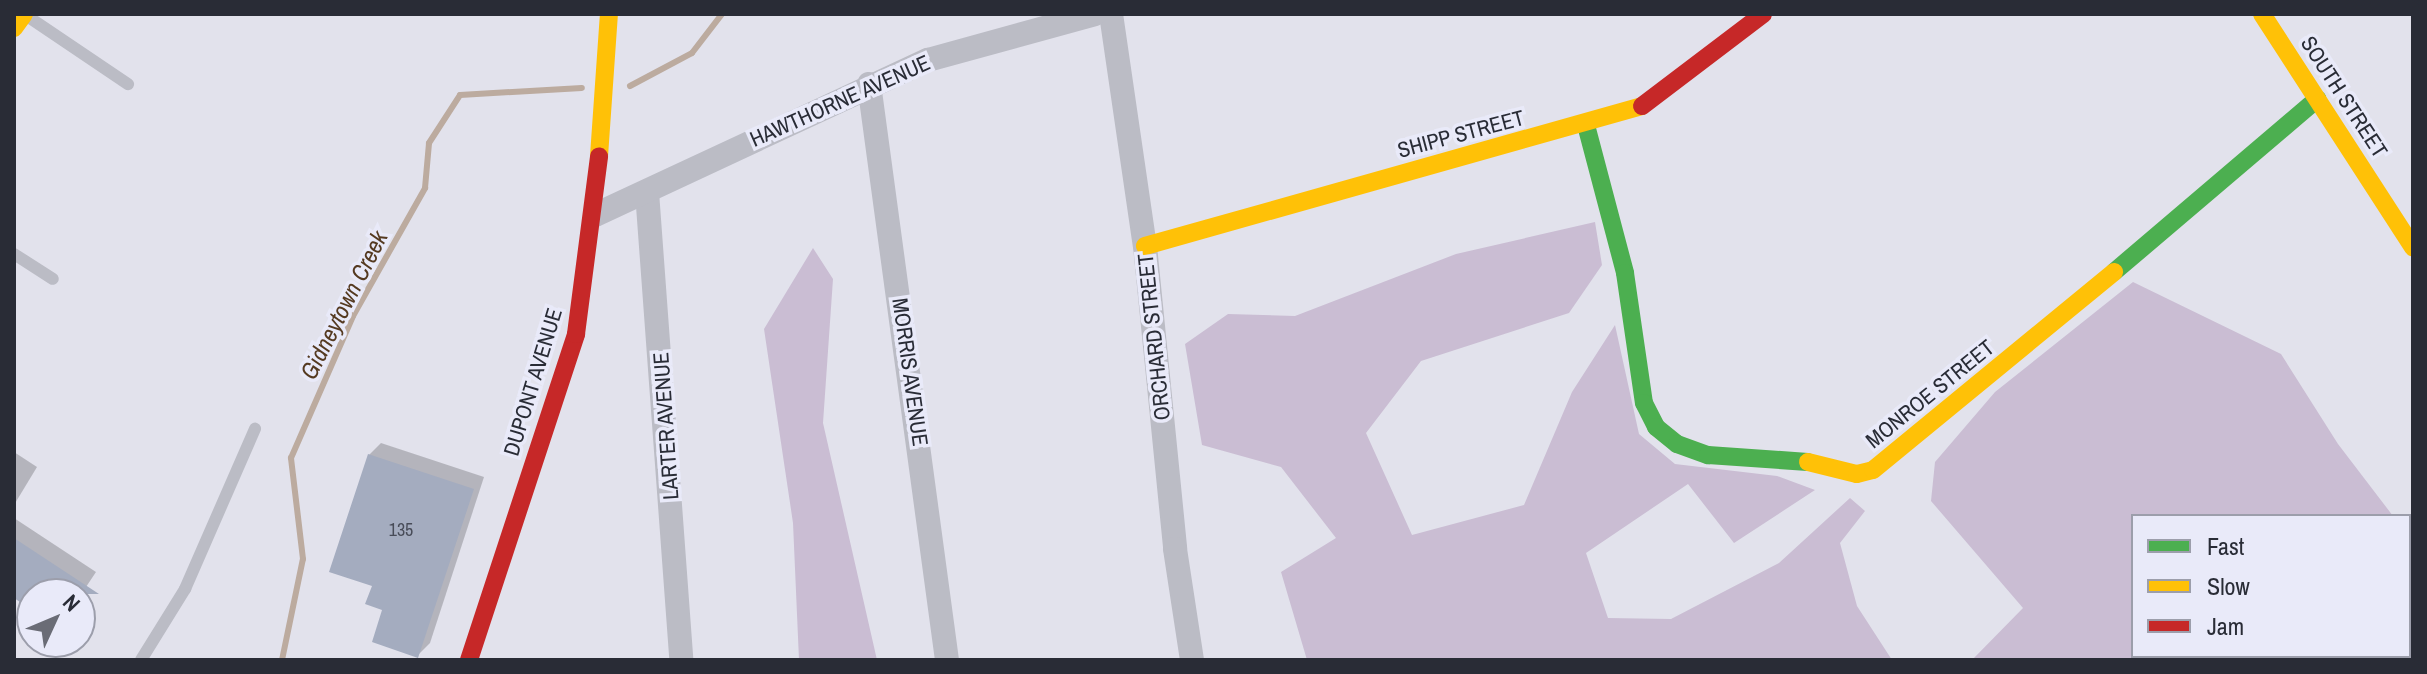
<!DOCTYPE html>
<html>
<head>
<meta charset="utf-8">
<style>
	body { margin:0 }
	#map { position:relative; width:2427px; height:674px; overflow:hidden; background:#e2e2ec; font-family:"Archivo Narrow",sans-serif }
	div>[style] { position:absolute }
	.green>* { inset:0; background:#cabdd3 }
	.shadow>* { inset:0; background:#0003 }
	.stream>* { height:6px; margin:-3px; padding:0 3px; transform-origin:3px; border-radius:3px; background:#bcab9f }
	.building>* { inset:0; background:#a4acbf }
	.lane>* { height:12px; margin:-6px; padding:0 6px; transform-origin:6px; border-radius:6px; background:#bbbcc5 }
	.street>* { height:24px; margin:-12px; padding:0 12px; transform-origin:12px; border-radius:12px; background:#bbbcc5 }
	.fast>* { height:18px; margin:-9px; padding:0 9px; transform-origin:9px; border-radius:9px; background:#4caf50 }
	.slow>* { height:18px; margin:-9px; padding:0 9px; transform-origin:9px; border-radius:9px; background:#ffc107 }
	.jam>* { height:18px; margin:-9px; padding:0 9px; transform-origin:9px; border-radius:9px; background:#c62828 }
	span { translate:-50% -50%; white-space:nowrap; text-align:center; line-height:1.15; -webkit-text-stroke:7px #e9eaf9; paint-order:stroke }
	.number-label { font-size:18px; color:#484c58 }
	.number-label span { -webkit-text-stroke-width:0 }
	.street-label { font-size:22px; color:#292c36 }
	.water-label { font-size:24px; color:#553a21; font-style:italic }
	.frame { position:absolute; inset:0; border:16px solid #292c36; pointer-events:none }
	.legend { position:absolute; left:2131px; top:514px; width:280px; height:144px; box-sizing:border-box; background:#e9eaf9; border:2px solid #9c9eab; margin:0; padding:10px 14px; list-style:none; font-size:24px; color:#292c36 }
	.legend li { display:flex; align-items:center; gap:16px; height:40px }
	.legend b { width:40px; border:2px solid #9c9eab }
	.north { position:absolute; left:16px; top:578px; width:80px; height:80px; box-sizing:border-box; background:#e9eaf9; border:2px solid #9c9eab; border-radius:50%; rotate:46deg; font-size:22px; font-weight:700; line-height:32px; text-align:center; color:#292c36 }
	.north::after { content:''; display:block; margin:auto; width:28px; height:36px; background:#6a6c76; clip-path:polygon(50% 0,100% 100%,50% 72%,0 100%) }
</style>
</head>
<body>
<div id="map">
	<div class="green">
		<div style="clip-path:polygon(1595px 222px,1602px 265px,1569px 313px,1421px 361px,1366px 433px,1412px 535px,1524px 505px,1572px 392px,1615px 325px,1639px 434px,1675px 464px,1777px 476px,1815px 490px,1734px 543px,1688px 484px,1586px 553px,1608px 618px,1671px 619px,1779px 563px,1850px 498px,1865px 511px,1840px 543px,1857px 606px,1892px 660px,1307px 660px,1281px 572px,1336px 538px,1281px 467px,1202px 445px,1185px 344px,1228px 314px,1295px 316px,1456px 254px)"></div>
		<div style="clip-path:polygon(813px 248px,833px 279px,823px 423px,877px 660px,799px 660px,793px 523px,764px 329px)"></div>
		<div style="clip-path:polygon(2133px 282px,2281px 354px,2338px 444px,2393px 516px,2133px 516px,2133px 656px,2409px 656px,2409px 537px,2413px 660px,1972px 660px,2023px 608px,1931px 501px,1935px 462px,1995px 392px)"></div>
	</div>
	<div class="shadow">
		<div style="clip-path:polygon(381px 443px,484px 477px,430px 643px,417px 656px,374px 585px,369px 455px)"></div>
		<div style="clip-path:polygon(14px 452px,37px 467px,14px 505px)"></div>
		<div style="clip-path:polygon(14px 518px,96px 572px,80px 596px,32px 594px,32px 607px,14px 595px)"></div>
	</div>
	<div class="stream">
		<div style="left:630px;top:86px;width:70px;rotate:-28deg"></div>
		<div style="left:692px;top:53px;width:49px;rotate:-52.4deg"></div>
		<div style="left:282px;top:660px;width:103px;rotate:-78.3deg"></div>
		<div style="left:303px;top:559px;width:102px;rotate:-96.8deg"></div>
		<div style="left:291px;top:458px;width:155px;rotate:-66.4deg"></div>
		<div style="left:353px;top:316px;width:147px;rotate:-60.6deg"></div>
		<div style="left:425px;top:188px;width:45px;rotate:-84.9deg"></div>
		<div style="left:429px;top:143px;width:57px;rotate:-57.1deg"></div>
		<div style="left:460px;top:95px;width:122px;rotate:-3.3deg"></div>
	</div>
	<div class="building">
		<div style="clip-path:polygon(368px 454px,474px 489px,418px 658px,372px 642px,382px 610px,365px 604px,372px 586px,329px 572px)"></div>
		<div style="clip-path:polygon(14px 538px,99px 594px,32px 594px,32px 610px,14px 598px)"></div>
	</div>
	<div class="lane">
		<div style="left:27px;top:16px;width:122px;rotate:34deg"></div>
		<div style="left:14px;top:254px;width:46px;rotate:32.7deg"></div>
		<div style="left:141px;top:660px;width:84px;rotate:-58.2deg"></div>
		<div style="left:185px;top:589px;width:175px;rotate:-66.4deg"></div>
	</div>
	<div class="street">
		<div style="left:1111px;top:14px;width:234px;rotate:81.7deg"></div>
		<div style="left:1145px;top:246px;width:304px;rotate:84.3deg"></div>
		<div style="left:1175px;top:549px;width:112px;rotate:81.3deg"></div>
		<div style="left:869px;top:84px;width:581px;rotate:82.29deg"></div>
		<div style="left:647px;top:192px;width:469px;rotate:85.8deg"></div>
		<div style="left:595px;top:215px;width:367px;rotate:-25deg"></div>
		<div style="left:928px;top:60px;width:173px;rotate:-15.4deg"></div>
	</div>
	<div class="fast">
		<div style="left:1586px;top:125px;width:153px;rotate:75.2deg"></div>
		<div style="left:1625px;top:273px;width:131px;rotate:81.7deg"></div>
		<div style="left:1644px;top:403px;width:27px;rotate:63deg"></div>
		<div style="left:1656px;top:427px;width:27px;rotate:39deg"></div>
		<div style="left:1677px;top:444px;width:33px;rotate:20deg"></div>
		<div style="left:1708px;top:455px;width:100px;rotate:4deg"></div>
		<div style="left:2114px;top:272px;width:267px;rotate:-40.4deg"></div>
	</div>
	<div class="slow">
		<div style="left:2262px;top:14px;width:278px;rotate:57.1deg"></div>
		<div style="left:14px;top:28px;width:17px;rotate:-54deg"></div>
		<div style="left:599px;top:156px;width:142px;rotate:-86deg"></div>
		<div style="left:1145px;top:246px;width:516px;rotate:-15.73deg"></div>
		<div style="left:1808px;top:462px;width:50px;rotate:13.8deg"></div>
		<div style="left:1857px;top:474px;width:16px;rotate:-14deg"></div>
		<div style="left:1873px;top:470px;width:312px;rotate:-39.4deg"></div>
	</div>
	<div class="jam">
		<div style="left:1642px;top:106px;width:152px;rotate:-37.2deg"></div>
		<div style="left:469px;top:660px;width:343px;rotate:-71.8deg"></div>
		<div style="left:576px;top:334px;width:179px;rotate:-82.6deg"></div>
	</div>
	<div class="number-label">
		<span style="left:401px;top:530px">135</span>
	</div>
	<div class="street-label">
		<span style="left:2344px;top:97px;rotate:57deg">SOUTH STREET</span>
		<span style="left:840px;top:101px;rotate:-24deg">HAWTHORNE AVENUE</span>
		<span style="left:1461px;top:134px;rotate:-15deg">SHIPP STREET</span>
		<span style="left:1154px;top:337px;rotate:-96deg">ORCHARD STREET</span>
		<span style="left:910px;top:372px;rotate:82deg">MORRIS AVENUE</span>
		<span style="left:533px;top:382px;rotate:-73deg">DUPONT AVENUE</span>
		<span style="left:1930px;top:394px;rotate:-39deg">MONROE STREET</span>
		<span style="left:666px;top:426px;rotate:-94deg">LARTER AVENUE</span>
	</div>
	<div class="water-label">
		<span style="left:344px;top:305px;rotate:-63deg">Gidneytown Creek</span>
	</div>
	<div class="frame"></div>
	<ul class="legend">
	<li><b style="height:10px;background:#4caf50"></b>Fast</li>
	<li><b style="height:10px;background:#ffc107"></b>Slow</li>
	<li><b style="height:10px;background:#c62828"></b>Jam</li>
	</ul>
	<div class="north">N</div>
</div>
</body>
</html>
